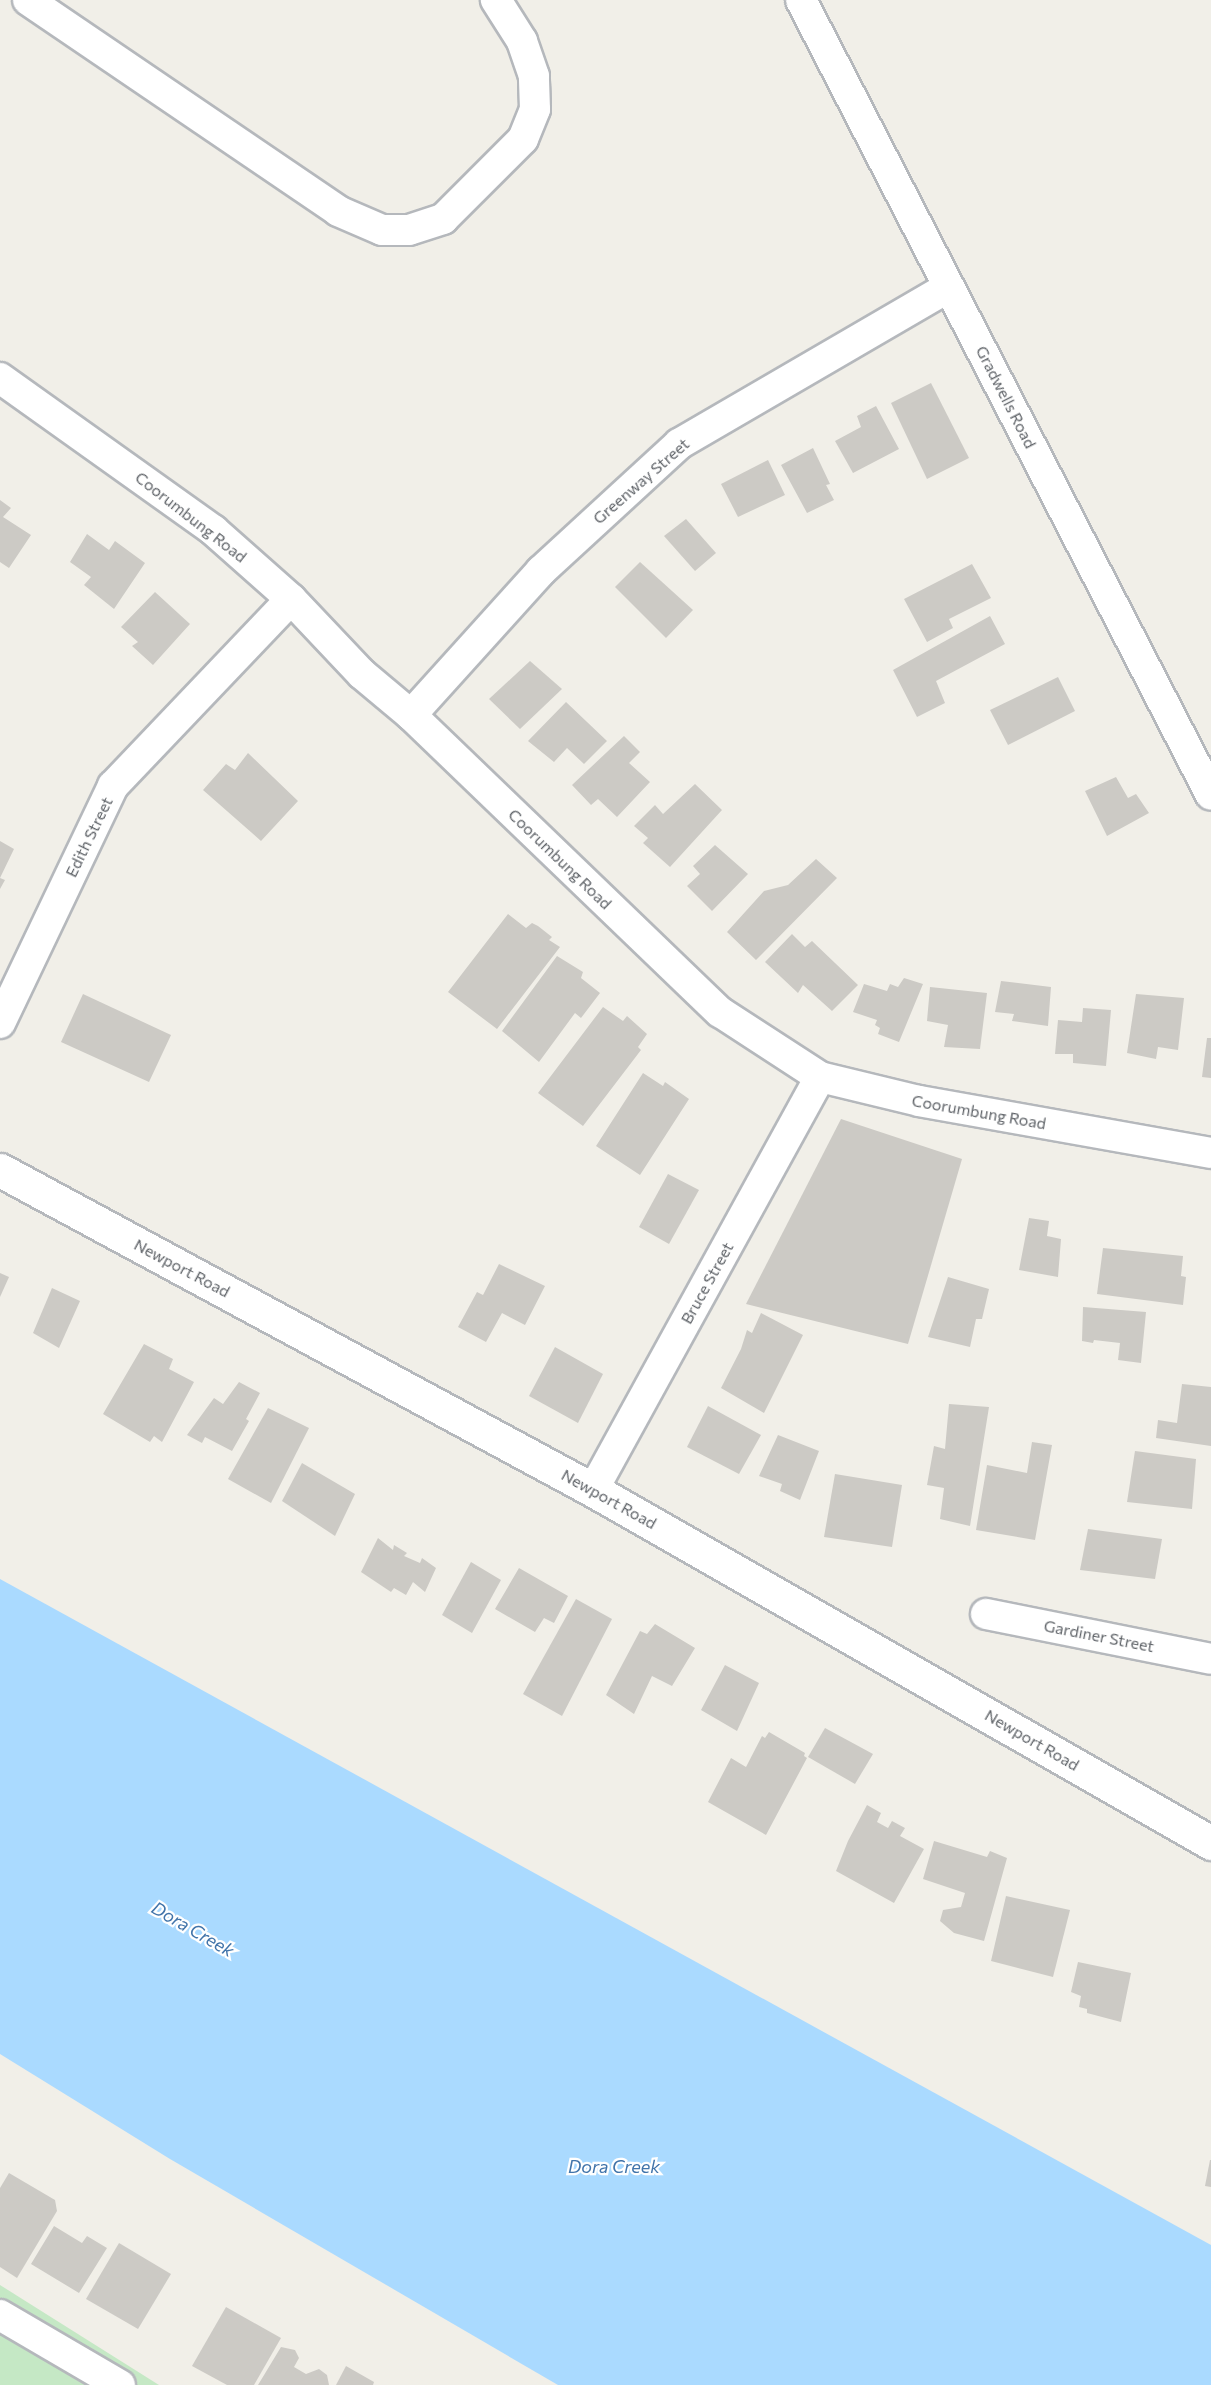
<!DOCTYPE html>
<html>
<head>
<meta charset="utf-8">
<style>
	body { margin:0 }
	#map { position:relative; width:1211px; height:2385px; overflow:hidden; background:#f1efe8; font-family:Commissioner,sans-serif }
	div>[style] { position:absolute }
	.green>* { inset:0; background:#c5e8c5 }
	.water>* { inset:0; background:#aadaff }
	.building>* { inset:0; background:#cccac5 }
	.roads { filter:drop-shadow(2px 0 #b5b8bc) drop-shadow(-2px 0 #b5b8bc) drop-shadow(0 2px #b5b8bc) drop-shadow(0 -2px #b5b8bc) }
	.street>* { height:30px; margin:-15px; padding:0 15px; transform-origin:15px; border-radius:15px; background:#fff }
	.secondary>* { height:33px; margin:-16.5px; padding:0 16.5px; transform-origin:16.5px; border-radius:16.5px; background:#fff }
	span { translate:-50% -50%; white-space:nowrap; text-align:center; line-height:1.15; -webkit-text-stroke:4.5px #fff; paint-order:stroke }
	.street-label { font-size:16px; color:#5f6368 }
	.water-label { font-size:18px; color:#4174aa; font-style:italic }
</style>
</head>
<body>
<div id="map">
	<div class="green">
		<div style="clip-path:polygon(0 2285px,159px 2385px,0 2385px)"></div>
	</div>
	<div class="water">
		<div style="clip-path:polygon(0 1579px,1211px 2245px,1211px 2385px,558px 2385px,170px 2159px,0 2054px)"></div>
	</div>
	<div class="building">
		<div style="clip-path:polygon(931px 383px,969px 458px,927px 479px,891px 403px)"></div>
		<div style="clip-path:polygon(876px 406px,899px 449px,853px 473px,835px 441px,861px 427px,857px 416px)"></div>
		<div style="clip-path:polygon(813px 448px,830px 484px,826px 485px,834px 500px,807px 513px,781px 465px)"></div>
		<div style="clip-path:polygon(768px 460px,785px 495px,738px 517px,721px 484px)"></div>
		<div style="clip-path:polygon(0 500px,11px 508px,3px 517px,31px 535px,9px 568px,0 562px)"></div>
		<div style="clip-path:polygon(686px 519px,716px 553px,695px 571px,664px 536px)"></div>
		<div style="clip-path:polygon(87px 534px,109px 550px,115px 541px,145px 563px,114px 609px,84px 585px,91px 577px,70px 562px)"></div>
		<div style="clip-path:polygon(640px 562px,693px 610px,666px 638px,615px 587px)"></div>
		<div style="clip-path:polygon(972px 564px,991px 598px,949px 619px,953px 628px,927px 642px,904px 599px)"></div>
		<div style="clip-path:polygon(155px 592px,190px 624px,153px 665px,132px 646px,138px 642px,121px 627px)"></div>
		<div style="clip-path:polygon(990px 616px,1005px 644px,936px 681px,945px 703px,917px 717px,893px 670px)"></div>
		<div style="clip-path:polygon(530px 661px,562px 689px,520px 729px,489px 699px)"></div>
		<div style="clip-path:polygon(1058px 677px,1075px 711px,1008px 745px,990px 710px)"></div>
		<div style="clip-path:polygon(566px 702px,607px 741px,584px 764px,567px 748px,554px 762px,528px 741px)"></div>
		<div style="clip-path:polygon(624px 736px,640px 752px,629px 763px,650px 782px,617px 817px,598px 799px,591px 805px,572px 785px)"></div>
		<div style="clip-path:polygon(248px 753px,298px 801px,261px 841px,203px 790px,226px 764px,235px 770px)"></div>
		<div style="clip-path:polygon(1116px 777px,1128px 798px,1136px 794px,1149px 813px,1107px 836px,1085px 791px)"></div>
		<div style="clip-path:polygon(695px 784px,722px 810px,670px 867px,643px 843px,648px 838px,634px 826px,655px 805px,663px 814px)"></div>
		<div style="clip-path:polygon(0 841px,14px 849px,0 878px,5px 880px,0 889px)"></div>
		<div style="clip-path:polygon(715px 845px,748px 874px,712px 911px,687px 886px,700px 874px,693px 866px)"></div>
		<div style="clip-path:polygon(816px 859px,837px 878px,756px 960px,727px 932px,764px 891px,788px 885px)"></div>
		<div style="clip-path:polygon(508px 914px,526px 928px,532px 923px,538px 926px,552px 937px,549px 940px,560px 947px,497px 1029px,448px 992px)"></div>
		<div style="clip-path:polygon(792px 934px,805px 947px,812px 941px,858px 985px,832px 1011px,803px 985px,798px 993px,765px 962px)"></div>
		<div style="clip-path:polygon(557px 956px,583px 972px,581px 978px,600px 993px,581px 1018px,575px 1013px,539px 1062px,502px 1031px)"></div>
		<div style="clip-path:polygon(904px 978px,923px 984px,899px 1042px,878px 1034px,880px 1028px,875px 1025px,877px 1020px,853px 1012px,864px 984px,887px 991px,890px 984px,898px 987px)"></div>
		<div style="clip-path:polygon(1001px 981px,1051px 987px,1048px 1026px,1012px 1021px,1014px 1014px,995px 1012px)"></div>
		<div style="clip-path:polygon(930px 987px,987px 993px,980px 1049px,944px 1047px,948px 1025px,927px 1021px)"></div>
		<div style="clip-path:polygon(83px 994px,171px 1035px,149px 1082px,61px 1042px)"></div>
		<div style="clip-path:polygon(1136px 994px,1184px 998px,1178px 1050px,1158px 1047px,1156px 1059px,1127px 1053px)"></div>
		<div style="clip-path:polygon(603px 1007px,623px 1021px,627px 1016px,647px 1034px,638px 1047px,641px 1050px,583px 1126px,538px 1093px)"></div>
		<div style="clip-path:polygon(1083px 1008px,1111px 1010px,1106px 1066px,1073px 1063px,1073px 1054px,1055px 1054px,1058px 1020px,1082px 1022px)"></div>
		<div style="clip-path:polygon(1207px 1038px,1211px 1038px,1211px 1078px,1202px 1077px)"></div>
		<div style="clip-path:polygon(643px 1073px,663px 1086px,665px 1082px,689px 1099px,640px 1175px,596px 1146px)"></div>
		<div style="clip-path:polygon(841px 1119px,962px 1159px,908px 1344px,746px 1304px)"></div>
		<div style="clip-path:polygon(668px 1174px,699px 1190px,669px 1244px,639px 1227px)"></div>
		<div style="clip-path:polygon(1029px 1218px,1049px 1221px,1047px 1236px,1061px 1239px,1058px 1277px,1019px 1270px)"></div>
		<div style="clip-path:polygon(1103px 1248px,1183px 1256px,1181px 1276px,1186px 1277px,1183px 1305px,1097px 1294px)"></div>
		<div style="clip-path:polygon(499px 1264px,545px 1286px,525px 1325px,502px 1313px,486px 1342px,458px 1327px,477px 1292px,483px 1295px)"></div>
		<div style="clip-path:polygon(0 1273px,9px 1277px,0 1297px)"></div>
		<div style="clip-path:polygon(948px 1277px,989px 1289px,982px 1319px,976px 1319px,970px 1347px,928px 1337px)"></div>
		<div style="clip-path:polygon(52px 1288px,80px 1301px,59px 1348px,33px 1333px)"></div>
		<div style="clip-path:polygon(1083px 1307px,1146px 1312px,1141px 1363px,1118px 1360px,1120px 1343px,1094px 1340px,1093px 1343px,1082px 1341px)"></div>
		<div style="clip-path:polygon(761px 1313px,803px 1335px,764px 1413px,721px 1388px,741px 1349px,747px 1330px,752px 1333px)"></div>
		<div style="clip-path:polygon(144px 1344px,173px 1359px,169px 1369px,194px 1382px,162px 1442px,154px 1436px,150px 1442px,103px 1414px)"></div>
		<div style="clip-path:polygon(555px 1347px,603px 1374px,578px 1423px,529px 1396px)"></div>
		<div style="clip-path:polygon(239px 1382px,260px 1393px,246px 1419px,249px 1421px,232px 1451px,205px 1437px,202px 1443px,187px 1435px,214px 1398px,223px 1404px)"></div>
		<div style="clip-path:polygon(1182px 1384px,1211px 1387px,1211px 1446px,1156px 1438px,1158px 1420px,1177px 1423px)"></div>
		<div style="clip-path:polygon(949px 1404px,989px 1407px,970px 1526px,940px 1519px,944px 1488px,927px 1485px,934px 1446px,945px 1449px)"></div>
		<div style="clip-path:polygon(708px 1406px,761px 1435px,739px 1474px,687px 1447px)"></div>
		<div style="clip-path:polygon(268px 1408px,309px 1428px,271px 1503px,228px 1479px)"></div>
		<div style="clip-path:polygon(778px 1435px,819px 1451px,800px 1500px,780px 1491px,782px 1484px,759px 1476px)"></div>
		<div style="clip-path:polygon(1032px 1442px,1052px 1445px,1035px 1540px,976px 1530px,987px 1465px,1027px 1473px)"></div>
		<div style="clip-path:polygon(1135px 1451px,1196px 1459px,1192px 1509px,1127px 1502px)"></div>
		<div style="clip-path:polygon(302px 1463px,355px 1494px,335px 1536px,282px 1501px)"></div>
		<div style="clip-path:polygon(835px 1474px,902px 1485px,892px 1547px,824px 1537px)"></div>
		<div style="clip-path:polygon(1088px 1529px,1162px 1539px,1155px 1579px,1080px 1570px)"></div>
		<div style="clip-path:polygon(378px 1538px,393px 1550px,394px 1545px,407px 1553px,404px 1556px,420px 1563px,422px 1558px,436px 1568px,425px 1592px,413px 1582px,406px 1595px,394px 1588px,391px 1592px,361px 1572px)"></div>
		<div style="clip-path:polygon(471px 1562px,501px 1580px,472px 1633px,442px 1615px)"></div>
		<div style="clip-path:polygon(519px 1568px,568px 1596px,554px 1623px,544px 1618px,535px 1632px,495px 1609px)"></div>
		<div style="clip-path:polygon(576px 1599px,612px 1619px,562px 1716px,523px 1694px)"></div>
		<div style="clip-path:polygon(655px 1624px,695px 1648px,672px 1686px,652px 1676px,634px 1714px,606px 1695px,640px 1631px,647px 1634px)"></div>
		<div style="clip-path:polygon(725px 1665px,759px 1683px,737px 1731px,701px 1710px)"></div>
		<div style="clip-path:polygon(825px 1728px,873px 1754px,855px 1784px,808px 1757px)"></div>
		<div style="clip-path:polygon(769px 1732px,805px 1753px,804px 1756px,807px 1758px,766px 1835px,708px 1802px,731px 1758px,746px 1767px,762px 1736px,765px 1738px)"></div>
		<div style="clip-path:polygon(867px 1805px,881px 1813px,877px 1822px,888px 1828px,892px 1821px,905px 1828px,900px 1836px,924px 1849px,894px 1903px,836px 1871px,848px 1841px)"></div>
		<div style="clip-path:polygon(934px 1841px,987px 1857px,990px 1851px,1007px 1858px,984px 1941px,954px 1933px,940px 1921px,943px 1910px,961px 1907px,965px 1893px,923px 1879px)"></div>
		<div style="clip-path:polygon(1006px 1896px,1070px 1910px,1053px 1977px,991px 1961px)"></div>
		<div style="clip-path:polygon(1078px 1962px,1131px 1973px,1121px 2022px,1087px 2013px,1087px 2009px,1079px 2007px,1081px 1996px,1071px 1992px)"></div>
		<div style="clip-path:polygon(1210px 2160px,1211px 2160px,1211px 2187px,1205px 2186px)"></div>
		<div style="clip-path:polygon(9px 2173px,55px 2200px,57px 2211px,17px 2278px,0 2267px,0 2188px)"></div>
		<div style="clip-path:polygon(54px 2226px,82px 2243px,87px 2236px,107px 2248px,79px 2293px,31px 2264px)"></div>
		<div style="clip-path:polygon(119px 2243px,171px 2274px,138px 2329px,86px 2299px)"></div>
		<div style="clip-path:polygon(226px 2307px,281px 2338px,254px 2385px,227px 2385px,192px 2366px)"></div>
		<div style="clip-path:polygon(281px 2347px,295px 2350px,299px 2358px,294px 2367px,306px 2374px,319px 2369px,327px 2375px,329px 2385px,258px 2385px)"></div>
		<div style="clip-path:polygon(346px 2366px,374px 2382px,373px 2385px,336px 2385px)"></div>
	</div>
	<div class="roads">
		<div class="street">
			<div style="left:28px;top:0;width:375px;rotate:34.2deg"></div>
			<div style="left:338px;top:211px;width:48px;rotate:23.4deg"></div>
			<div style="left:382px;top:230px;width:27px"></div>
			<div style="left:409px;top:230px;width:36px;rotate:-18deg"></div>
			<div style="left:443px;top:219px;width:113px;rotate:-45deg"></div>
			<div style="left:523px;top:139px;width:32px;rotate:-68deg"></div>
			<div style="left:535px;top:109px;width:33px;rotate:-92deg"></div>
			<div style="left:534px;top:76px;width:37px;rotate:-109deg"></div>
			<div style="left:522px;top:41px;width:49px;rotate:-122.4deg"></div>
			<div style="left:801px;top:0;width:894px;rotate:62.72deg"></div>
			<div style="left:0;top:378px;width:262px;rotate:35.5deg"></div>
			<div style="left:213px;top:530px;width:104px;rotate:41.5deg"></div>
			<div style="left:291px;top:599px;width:103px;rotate:46.6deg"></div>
			<div style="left:362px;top:674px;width:64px;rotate:39.9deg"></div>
			<div style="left:411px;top:715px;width:429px;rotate:43.9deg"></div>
			<div style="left:720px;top:1012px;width:119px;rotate:33deg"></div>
			<div style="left:820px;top:1077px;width:102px;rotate:13.6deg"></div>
			<div style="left:919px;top:1101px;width:297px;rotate:10.1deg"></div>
			<div style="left:411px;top:715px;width:194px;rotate:-47.9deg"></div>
			<div style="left:541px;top:571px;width:188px;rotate:-42.6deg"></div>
			<div style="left:679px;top:444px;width:312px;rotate:-30.2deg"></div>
			<div style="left:0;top:1023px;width:263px;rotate:-64.5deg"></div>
			<div style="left:113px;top:786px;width:258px;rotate:-46.4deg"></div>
			<div style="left:593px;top:1490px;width:471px;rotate:-61.2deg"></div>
			<div style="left:986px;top:1614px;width:229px;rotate:11.3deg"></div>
			<div style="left:0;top:2315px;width:139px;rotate:30.3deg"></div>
		</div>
		<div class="secondary">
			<div style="left:0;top:1170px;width:674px;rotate:28.35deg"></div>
			<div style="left:593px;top:1490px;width:712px;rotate:29.73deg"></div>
		</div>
	</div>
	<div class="street-label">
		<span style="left:1006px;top:397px;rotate:63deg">Gradwells Road</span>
		<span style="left:641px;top:481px;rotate:-41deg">Greenway Street</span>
		<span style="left:191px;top:517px;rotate:38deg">Coorumbung Road</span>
		<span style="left:89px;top:837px;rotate:-64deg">Edith Street</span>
		<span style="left:560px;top:859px;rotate:44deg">Coorumbung Road</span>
		<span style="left:979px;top:1112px;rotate:10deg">Coorumbung Road</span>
		<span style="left:182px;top:1268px;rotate:28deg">Newport Road</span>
		<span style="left:707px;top:1283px;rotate:-61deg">Bruce Street</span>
		<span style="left:609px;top:1499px;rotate:29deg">Newport Road</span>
		<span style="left:1099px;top:1636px;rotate:11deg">Gardiner Street</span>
		<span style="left:1032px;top:1740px;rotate:30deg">Newport Road</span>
	</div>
	<div class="water-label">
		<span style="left:193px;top:1929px;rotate:30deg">Dora Creek</span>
		<span style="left:614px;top:2166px">Dora Creek</span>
	</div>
</div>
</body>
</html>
